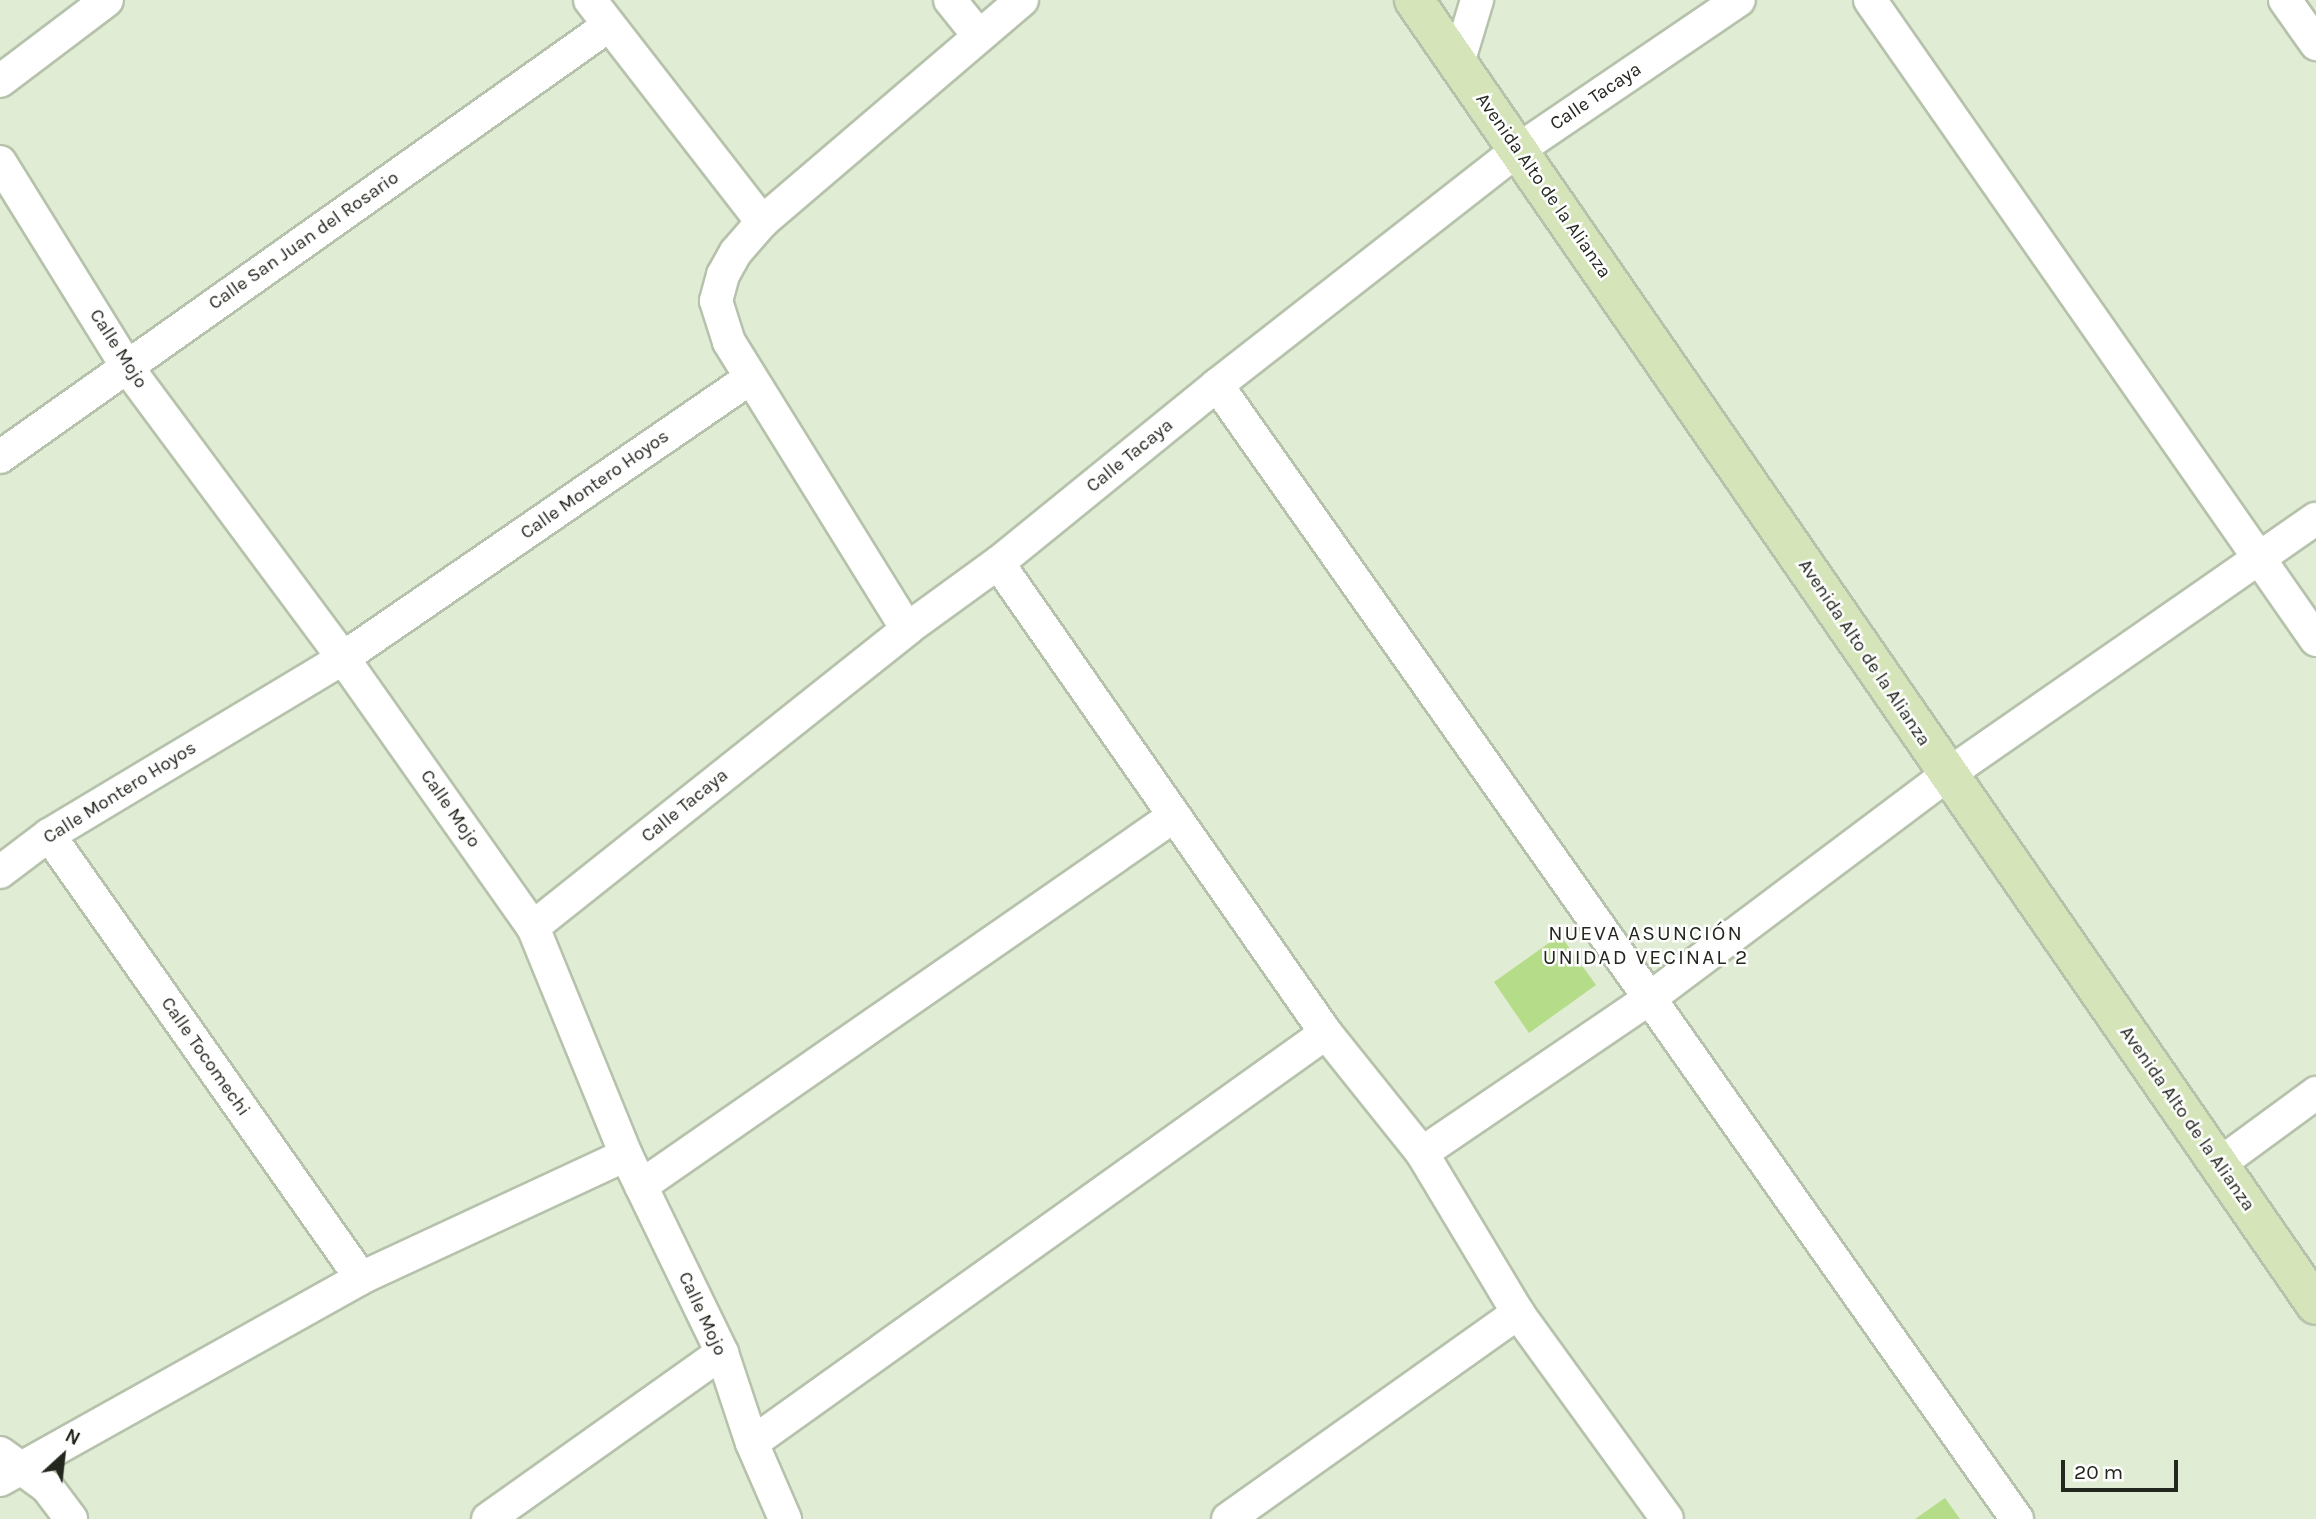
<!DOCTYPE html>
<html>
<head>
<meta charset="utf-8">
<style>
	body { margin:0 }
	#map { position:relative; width:2316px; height:1519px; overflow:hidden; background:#e0ecd3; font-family:Karla,sans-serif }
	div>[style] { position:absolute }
	.building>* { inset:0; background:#b5dc88 }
	.roads { filter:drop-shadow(2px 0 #b6c2ab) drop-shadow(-2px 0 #b6c2ab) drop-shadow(0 2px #b6c2ab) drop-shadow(0 -2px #b6c2ab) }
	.street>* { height:32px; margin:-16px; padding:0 16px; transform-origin:16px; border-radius:16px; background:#fff }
	.secondary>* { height:38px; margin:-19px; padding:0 19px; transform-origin:19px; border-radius:19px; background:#d5e5b9 }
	span { translate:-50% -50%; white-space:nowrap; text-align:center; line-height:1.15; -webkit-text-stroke:5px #fff; paint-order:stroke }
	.street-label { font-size:19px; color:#23271e }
	.neighbourhood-label { font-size:21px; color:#23271e; letter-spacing:2px }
	.north { position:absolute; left:28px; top:1421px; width:70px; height:70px; -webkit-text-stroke:5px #fff; paint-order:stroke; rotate:27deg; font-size:19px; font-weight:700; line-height:28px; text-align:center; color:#23271e }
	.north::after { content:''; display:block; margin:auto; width:24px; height:32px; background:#23271e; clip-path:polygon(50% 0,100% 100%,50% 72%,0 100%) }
	.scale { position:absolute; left:2061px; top:1460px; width:117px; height:32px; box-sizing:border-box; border:4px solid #23271e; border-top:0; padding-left:9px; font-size:21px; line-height:24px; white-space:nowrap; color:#23271e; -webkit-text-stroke:5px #fff; paint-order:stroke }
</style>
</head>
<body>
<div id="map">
	<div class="building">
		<div style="clip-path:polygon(1560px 935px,1596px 985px,1529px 1033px,1494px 982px)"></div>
		<div style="clip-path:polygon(1945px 1498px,1960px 1519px,1915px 1519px)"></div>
	</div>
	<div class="roads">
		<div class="street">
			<div style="left:590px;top:0;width:281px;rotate:52.2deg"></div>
			<div style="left:950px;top:0;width:45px;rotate:51.3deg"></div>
			<div style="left:1870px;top:0;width:780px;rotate:55.13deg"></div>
			<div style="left:2285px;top:0;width:54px;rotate:54.8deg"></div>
			<div style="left:1458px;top:63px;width:66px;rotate:-73.2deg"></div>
			<div style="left:0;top:81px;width:134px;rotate:-37.1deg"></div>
			<div style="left:0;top:162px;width:241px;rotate:58.2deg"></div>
			<div style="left:127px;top:367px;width:362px;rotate:53.4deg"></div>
			<div style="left:343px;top:658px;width:329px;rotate:54.8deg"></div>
			<div style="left:533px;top:927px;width:246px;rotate:67.8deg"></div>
			<div style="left:626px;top:1155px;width:220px;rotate:64.1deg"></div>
			<div style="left:722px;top:1353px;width:95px;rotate:71.6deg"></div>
			<div style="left:752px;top:1443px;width:83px;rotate:66.5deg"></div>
			<div style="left:1217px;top:385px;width:1388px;rotate:54.8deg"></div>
			<div style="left:0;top:457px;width:745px;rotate:-35.33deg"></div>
			<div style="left:998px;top:563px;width:573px;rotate:55.09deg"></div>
			<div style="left:1326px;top:1033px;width:154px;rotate:51.3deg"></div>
			<div style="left:1422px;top:1153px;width:187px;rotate:59deg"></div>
			<div style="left:1518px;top:1313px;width:254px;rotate:54.1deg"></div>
			<div style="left:907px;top:629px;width:338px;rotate:-121.8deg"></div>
			<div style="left:729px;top:342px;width:43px;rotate:-107.6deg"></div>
			<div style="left:716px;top:301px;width:27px;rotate:-75deg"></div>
			<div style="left:723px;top:275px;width:26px;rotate:-61deg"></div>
			<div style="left:736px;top:252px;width:40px;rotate:-49deg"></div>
			<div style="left:762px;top:222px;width:342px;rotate:-40.5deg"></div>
			<div style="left:49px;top:835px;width:542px;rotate:54.84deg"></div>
			<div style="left:0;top:872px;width:61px;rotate:-37.1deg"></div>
			<div style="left:49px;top:835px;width:343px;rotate:-31deg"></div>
			<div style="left:343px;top:658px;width:495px;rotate:-34.5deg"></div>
			<div style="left:533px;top:927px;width:478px;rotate:-38.5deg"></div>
			<div style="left:907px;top:629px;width:112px;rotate:-36deg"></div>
			<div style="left:998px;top:563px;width:282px;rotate:-39.1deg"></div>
			<div style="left:1217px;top:385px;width:382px;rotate:-38deg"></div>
			<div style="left:1518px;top:150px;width:267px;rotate:-34.2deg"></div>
			<div style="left:1422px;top:1153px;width:276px;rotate:-34.2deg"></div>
			<div style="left:1650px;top:998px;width:371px;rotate:-36.9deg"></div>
			<div style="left:1947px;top:775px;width:449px;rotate:-34.8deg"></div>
			<div style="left:2218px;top:1165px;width:122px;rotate:-36.3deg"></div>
			<div style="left:641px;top:1186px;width:649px;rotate:-34.77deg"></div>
			<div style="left:752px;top:1443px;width:705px;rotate:-35.54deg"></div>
			<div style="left:0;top:1453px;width:58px;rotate:35.9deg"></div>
			<div style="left:47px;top:1487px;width:40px;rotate:53deg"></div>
			<div style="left:0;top:1480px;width:414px;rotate:-29.2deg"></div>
			<div style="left:361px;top:1278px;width:292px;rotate:-24.9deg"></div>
			<div style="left:488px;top:1519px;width:287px;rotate:-35.4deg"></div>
			<div style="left:1228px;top:1519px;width:356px;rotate:-35.4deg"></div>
		</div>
		<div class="secondary">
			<div style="left:1414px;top:0;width:1586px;rotate:55.35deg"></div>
		</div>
	</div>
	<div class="street-label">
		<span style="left:1596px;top:97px;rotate:-34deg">Calle Tacaya</span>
		<span style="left:1543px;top:186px;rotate:55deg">Avenida Alto de la Alianza</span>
		<span style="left:304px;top:241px;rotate:-35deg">Calle San Juan del Rosario</span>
		<span style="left:118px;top:349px;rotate:57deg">Calle Mojo</span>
		<span style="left:1130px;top:456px;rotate:-39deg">Calle Tacaya</span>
		<span style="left:595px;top:485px;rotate:-35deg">Calle Montero Hoyos</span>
		<span style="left:1864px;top:653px;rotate:56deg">Avenida Alto de la Alianza</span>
		<span style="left:120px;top:793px;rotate:-32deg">Calle Montero Hoyos</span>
		<span style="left:685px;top:806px;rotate:-39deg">Calle Tacaya</span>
		<span style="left:450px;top:809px;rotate:55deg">Calle Mojo</span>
		<span style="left:205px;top:1057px;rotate:55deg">Calle Tocomechi</span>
		<span style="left:2187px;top:1119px;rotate:55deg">Avenida Alto de la Alianza</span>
		<span style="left:702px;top:1314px;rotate:65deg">Calle Mojo</span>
	</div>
	<div class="neighbourhood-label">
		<span style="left:1646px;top:945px">NUEVA ASUNCIÓN<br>UNIDAD VECINAL 2</span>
	</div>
	<div class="north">N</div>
	<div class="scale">20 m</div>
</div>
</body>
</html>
